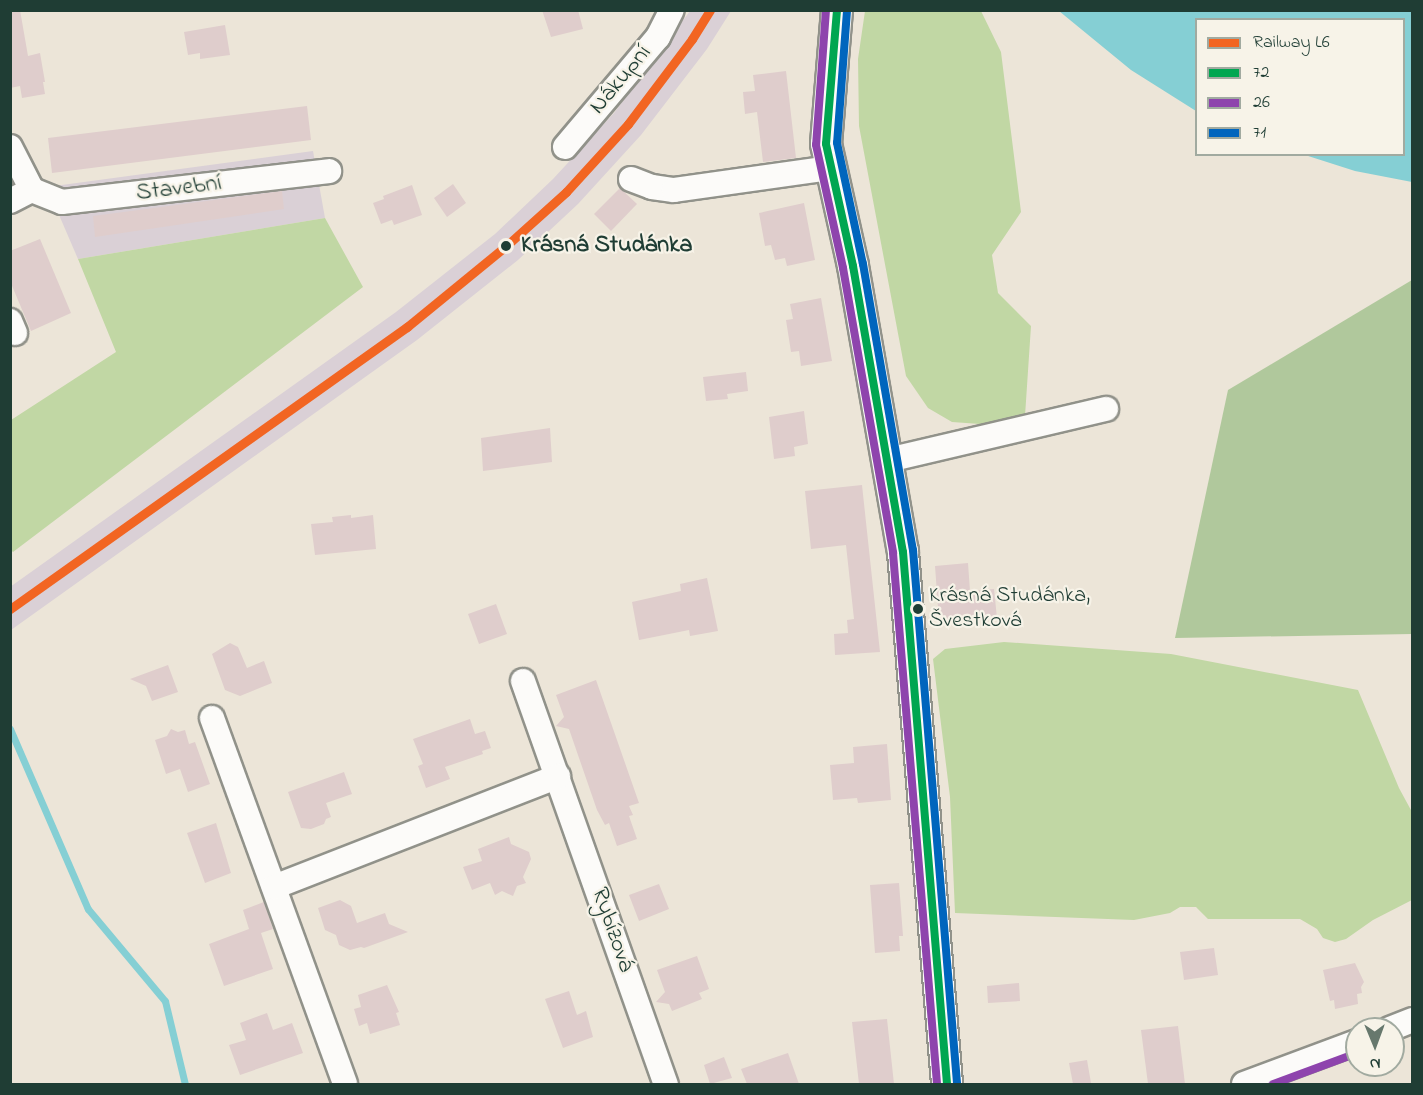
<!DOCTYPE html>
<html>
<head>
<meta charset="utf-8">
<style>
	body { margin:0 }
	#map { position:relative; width:1423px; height:1095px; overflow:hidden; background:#ece5d8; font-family:"Indie Flower",sans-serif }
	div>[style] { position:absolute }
	.industrial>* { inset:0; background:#dad0d6 }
	.green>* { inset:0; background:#c1d7a4 }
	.forest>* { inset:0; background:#b0c89c }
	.water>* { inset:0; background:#85cfd4 }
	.stream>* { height:7px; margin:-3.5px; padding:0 3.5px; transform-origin:3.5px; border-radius:3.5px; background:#85cfd4 }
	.building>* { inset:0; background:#dfcdcc }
	.roads { filter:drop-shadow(2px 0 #91928a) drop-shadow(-2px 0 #91928a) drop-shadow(0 2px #91928a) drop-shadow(0 -2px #91928a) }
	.minor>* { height:24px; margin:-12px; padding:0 12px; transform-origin:12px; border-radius:12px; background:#fcfbf9 }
	.major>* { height:30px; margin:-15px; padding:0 15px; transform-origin:15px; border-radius:15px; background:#fcfbf9 }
	.bus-1>* { height:8px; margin:-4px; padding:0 4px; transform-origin:4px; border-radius:4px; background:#00a651 }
	.bus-2>* { height:8px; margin:-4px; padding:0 4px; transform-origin:4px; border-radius:4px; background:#8e44ad }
	.bus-3>* { height:8px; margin:-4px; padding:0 4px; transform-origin:4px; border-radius:4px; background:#0065bd }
	.rail-1>* { height:9px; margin:-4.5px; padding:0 4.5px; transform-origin:4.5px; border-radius:4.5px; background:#f26522 }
	.dots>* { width:16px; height:16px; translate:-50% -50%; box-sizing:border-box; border:3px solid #f7f3e8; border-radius:50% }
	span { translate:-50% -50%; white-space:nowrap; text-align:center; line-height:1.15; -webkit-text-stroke:4.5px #f7f3e8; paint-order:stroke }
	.bus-label { font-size:22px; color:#1f3d34 }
	.left { translate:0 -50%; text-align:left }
	.street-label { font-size:24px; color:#1f3d34 }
	.stop-label { font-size:24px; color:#1f3d34; font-weight:700 }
	.frame { position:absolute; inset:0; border:12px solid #1f3d34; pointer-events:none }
	.legend { position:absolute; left:1195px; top:18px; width:210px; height:138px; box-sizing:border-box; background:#f7f3e8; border:2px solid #a1aaa0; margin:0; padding:8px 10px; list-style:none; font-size:18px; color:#1f3d34 }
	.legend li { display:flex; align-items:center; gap:12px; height:30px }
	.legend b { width:30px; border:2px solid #a1aaa0 }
	.north { position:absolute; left:1345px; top:1017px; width:60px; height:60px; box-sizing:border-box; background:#f7f3e8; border:2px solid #a1aaa0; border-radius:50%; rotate:179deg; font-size:16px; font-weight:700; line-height:24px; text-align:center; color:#1f3d34 }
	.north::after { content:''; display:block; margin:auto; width:21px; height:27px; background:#67786d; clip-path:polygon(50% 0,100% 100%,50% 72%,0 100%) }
</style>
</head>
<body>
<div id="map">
	<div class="industrial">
		<div style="clip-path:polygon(690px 11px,731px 11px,707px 49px,641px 135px,578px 204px,518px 260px,417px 340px,11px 630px,10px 587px,396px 312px,495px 234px,553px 179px,614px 113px)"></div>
		<div style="clip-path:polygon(313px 151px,325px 218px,78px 259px,47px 187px)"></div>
	</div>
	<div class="green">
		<div style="clip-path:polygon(865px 11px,981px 11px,1001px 52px,1021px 212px,992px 255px,998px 293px,1031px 326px,1025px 416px,994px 425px,952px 422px,928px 408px,906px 376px,859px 126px,858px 59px)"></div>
		<div style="clip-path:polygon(325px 218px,363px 287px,13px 552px,10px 549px,11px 420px,116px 352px,78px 259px)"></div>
		<div style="clip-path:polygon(1004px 642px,1171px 654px,1358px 690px,1399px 788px,1412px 812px,1412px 900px,1373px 920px,1346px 939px,1335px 942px,1323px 938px,1317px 929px,1300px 919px,1208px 919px,1196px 907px,1180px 907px,1170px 913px,1134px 920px,955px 913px,950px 797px,933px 659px,945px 649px)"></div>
	</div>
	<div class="forest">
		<div style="clip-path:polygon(1412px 280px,1412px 634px,1175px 638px,1228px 390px)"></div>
	</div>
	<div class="water">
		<div style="clip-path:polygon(1059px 11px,1412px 11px,1412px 182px,1355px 171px,1305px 155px,1404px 154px,1404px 20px,1196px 20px,1196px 111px,1131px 70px)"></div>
	</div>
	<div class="stream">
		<div style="left:10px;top:729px;width:196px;rotate:66.6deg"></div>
		<div style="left:88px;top:909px;width:120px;rotate:50.1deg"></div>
		<div style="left:165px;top:1001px;width:85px;rotate:76.5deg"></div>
	</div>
	<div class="building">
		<div style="clip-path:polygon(20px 10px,28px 56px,40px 53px,45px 82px,43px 82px,45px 94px,22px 98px,20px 86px,10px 88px,10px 11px)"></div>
		<div style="clip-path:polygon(542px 10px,578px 10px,583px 29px,551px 37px)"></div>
		<div style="clip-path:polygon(225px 25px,230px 55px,200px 59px,200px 53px,188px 55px,184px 32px)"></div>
		<div style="clip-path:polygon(786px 71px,796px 158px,763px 162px,757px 112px,745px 114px,743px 92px,755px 91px,753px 75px)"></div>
		<div style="clip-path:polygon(307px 106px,311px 140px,52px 173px,48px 138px)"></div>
		<div style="clip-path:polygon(453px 184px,466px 203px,447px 217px,434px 198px)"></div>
		<div style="clip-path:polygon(412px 185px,422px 215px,394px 225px,392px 220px,381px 224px,373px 203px,384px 199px,383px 196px)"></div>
		<div style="clip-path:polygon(620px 188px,637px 204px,611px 231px,594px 214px)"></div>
		<div style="clip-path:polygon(282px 191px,284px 209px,95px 237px,93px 216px)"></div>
		<div style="clip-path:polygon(804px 203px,815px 260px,787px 266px,785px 258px,775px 260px,771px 245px,765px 246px,759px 213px)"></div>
		<div style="clip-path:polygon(40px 239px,71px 313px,31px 331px,10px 281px,10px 251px)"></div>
		<div style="clip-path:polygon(821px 298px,832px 361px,801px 366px,799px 351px,791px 352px,786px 320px,793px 319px,790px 304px)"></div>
		<div style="clip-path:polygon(746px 372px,748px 391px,727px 394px,728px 399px,706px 401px,703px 377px)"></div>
		<div style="clip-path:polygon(804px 411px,808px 444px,794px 447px,795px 456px,774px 459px,769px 417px)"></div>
		<div style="clip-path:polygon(550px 428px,552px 462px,483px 471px,481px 438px)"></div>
		<div style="clip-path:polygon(862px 485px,880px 652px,835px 655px,834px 634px,848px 633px,847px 620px,854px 619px,846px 545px,811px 549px,805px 491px)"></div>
		<div style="clip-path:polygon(351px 515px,351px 518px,373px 515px,376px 549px,315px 555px,311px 524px,333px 522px,332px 517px)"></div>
		<div style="clip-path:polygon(968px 563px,970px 591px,994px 589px,997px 618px,939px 621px,935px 566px)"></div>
		<div style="clip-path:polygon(707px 578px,718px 631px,690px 636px,689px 630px,639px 640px,632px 602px,681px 591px,680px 584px)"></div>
		<div style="clip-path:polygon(496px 604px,507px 634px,479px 644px,468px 614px)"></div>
		<div style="clip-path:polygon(230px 643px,238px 647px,247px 668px,264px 661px,272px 683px,240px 696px,225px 690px,212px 654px)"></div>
		<div style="clip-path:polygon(168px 665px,178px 692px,152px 701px,146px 686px,130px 679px)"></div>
		<div style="clip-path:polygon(596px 680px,639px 803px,629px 806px,633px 815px,629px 816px,637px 839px,617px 846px,609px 823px,605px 825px,597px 810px,569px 729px,556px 726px,564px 717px,556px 695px)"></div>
		<div style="clip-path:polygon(470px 719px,475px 734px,485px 731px,491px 748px,482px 751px,483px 754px,445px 767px,450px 779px,426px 788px,418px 766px,423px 764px,413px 739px)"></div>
		<div style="clip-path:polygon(171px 729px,178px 732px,185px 730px,189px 744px,195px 742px,210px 784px,188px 792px,180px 769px,166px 774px,155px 740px,167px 736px)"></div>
		<div style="clip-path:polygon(887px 744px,891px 800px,858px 803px,857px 798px,833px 800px,830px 765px,854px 763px,853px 747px)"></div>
		<div style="clip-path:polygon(344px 772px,352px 794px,326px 803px,331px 817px,326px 819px,324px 824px,311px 829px,301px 828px,288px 792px)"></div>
		<div style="clip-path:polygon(216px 823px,231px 873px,205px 883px,187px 833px)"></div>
		<div style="clip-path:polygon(509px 837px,511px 844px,529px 852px,531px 859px,523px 877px,526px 883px,517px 886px,513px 896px,502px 891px,495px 895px,490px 883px,472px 890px,463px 867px,482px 861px,478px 849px)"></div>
		<div style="clip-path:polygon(899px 883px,903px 936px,899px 936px,900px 951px,875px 953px,870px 885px)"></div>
		<div style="clip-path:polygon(659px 884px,669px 909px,639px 921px,629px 895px)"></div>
		<div style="clip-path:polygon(340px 900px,351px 906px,357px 923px,385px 913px,389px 924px,408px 932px,364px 948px,361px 947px,350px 950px,339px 945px,336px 935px,325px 930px,318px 908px)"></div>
		<div style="clip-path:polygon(264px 902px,273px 929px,261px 933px,273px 969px,224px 986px,209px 944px,249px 929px,243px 910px)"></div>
		<div style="clip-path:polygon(1214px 948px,1218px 975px,1184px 980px,1180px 952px)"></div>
		<div style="clip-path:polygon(697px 956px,709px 989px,699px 993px,702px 999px,672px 1011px,669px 1004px,656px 1002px,665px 992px,657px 970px)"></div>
		<div style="clip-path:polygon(1355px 963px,1364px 982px,1361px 987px,1362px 993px,1357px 994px,1358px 1004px,1335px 1009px,1334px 1000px,1330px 1001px,1323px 970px)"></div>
		<div style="clip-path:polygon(1019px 983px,1020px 1001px,988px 1003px,987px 986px)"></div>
		<div style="clip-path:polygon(387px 985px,399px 1012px,396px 1013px,400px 1025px,370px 1034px,367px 1023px,359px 1026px,354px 1009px,361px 1007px,358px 995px)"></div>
		<div style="clip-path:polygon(569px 991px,577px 1015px,586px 1011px,593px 1037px,563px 1048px,545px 999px)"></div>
		<div style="clip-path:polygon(267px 1013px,273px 1030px,292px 1023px,303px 1053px,240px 1075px,229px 1045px,246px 1040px,240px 1023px)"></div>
		<div style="clip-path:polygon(887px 1019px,894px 1084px,859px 1084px,852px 1022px)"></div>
		<div style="clip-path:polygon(1178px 1026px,1185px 1084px,1148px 1084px,1141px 1030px)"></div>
		<div style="clip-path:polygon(788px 1053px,799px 1084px,747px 1084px,741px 1069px)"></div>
		<div style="clip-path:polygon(724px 1057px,732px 1078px,710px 1084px,704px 1065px)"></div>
		<div style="clip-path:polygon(1087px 1060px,1091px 1083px,1073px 1084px,1069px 1063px)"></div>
	</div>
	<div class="roads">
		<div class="minor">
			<div style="left:10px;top:147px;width:48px;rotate:62.9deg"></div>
			<div style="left:32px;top:190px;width:32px;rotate:22deg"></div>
			<div style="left:62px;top:202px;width:269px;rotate:-6.6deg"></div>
			<div style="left:565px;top:147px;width:144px;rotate:-49.8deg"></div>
			<div style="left:658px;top:37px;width:30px;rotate:-63deg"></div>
			<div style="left:631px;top:179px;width:22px;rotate:21deg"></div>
			<div style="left:652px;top:187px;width:22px;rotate:8deg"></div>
			<div style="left:674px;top:190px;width:159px;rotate:-8deg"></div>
			<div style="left:10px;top:201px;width:25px;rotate:-27deg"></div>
			<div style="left:10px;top:321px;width:13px;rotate:67deg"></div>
			<div style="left:888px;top:460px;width:224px;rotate:-13.2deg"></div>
			<div style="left:523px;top:681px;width:428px;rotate:70.5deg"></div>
			<div style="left:212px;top:718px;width:389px;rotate:70deg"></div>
			<div style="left:274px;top:887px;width:305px;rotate:-21.3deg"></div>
			<div style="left:1390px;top:1029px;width:24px;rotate:-22deg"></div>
			<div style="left:1244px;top:1084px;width:121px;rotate:-20.4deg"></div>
		</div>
		<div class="major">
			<div style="left:837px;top:10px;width:134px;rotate:94.7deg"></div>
			<div style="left:826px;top:144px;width:125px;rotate:77.5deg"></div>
			<div style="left:853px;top:266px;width:290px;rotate:80.1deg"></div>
			<div style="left:903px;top:552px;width:534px;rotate:85.27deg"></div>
		</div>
	</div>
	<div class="bus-1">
		<div style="left:837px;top:10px;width:134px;rotate:94.7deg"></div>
		<div style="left:826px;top:144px;width:125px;rotate:77.5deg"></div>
		<div style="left:853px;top:266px;width:290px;rotate:80.1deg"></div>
		<div style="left:903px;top:552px;width:534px;rotate:85.27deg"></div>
	</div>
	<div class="bus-2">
		<div style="left:826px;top:10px;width:135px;rotate:94.2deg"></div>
		<div style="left:816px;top:145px;width:126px;rotate:77.6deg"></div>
		<div style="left:843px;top:268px;width:289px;rotate:80deg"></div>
		<div style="left:893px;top:553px;width:533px;rotate:85.26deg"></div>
		<div style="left:1273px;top:1084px;width:90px;rotate:-20.3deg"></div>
	</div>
	<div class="bus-3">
		<div style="left:847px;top:11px;width:132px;rotate:94.3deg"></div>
		<div style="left:837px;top:143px;width:124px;rotate:77.9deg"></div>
		<div style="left:863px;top:264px;width:290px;rotate:80.1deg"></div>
		<div style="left:913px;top:550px;width:535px;rotate:85.28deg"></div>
	</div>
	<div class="rail-1">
		<div style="left:10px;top:609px;width:487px;rotate:-35.4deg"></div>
		<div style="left:407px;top:327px;width:128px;rotate:-39.3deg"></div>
		<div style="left:506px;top:246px;width:81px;rotate:-42deg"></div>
		<div style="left:566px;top:192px;width:92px;rotate:-47.6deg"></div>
		<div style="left:628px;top:124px;width:106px;rotate:-53deg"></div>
		<div style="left:692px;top:39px;width:34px;rotate:-58deg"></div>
	</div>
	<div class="dots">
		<div style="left:506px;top:246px;background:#1f3d34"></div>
		<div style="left:918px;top:609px;background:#1f3d34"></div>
	</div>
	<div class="bus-label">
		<span class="left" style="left:929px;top:609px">Krásná Studánka,<br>Švestková</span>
	</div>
	<div class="street-label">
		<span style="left:621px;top:80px;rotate:-50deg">Nákupní</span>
		<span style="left:179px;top:189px;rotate:-7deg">Stavební</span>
		<span style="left:612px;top:930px;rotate:71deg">Rybízová</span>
	</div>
	<div class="stop-label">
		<span class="left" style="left:521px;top:246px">Krásná Studánka</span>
	</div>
	<div class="frame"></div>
	<ul class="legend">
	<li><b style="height:8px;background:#f26522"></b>Railway L6</li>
	<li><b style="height:8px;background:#00a651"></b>72</li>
	<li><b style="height:8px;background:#8e44ad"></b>26</li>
	<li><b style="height:8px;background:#0065bd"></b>71</li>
	</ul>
	<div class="north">N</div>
</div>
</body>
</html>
